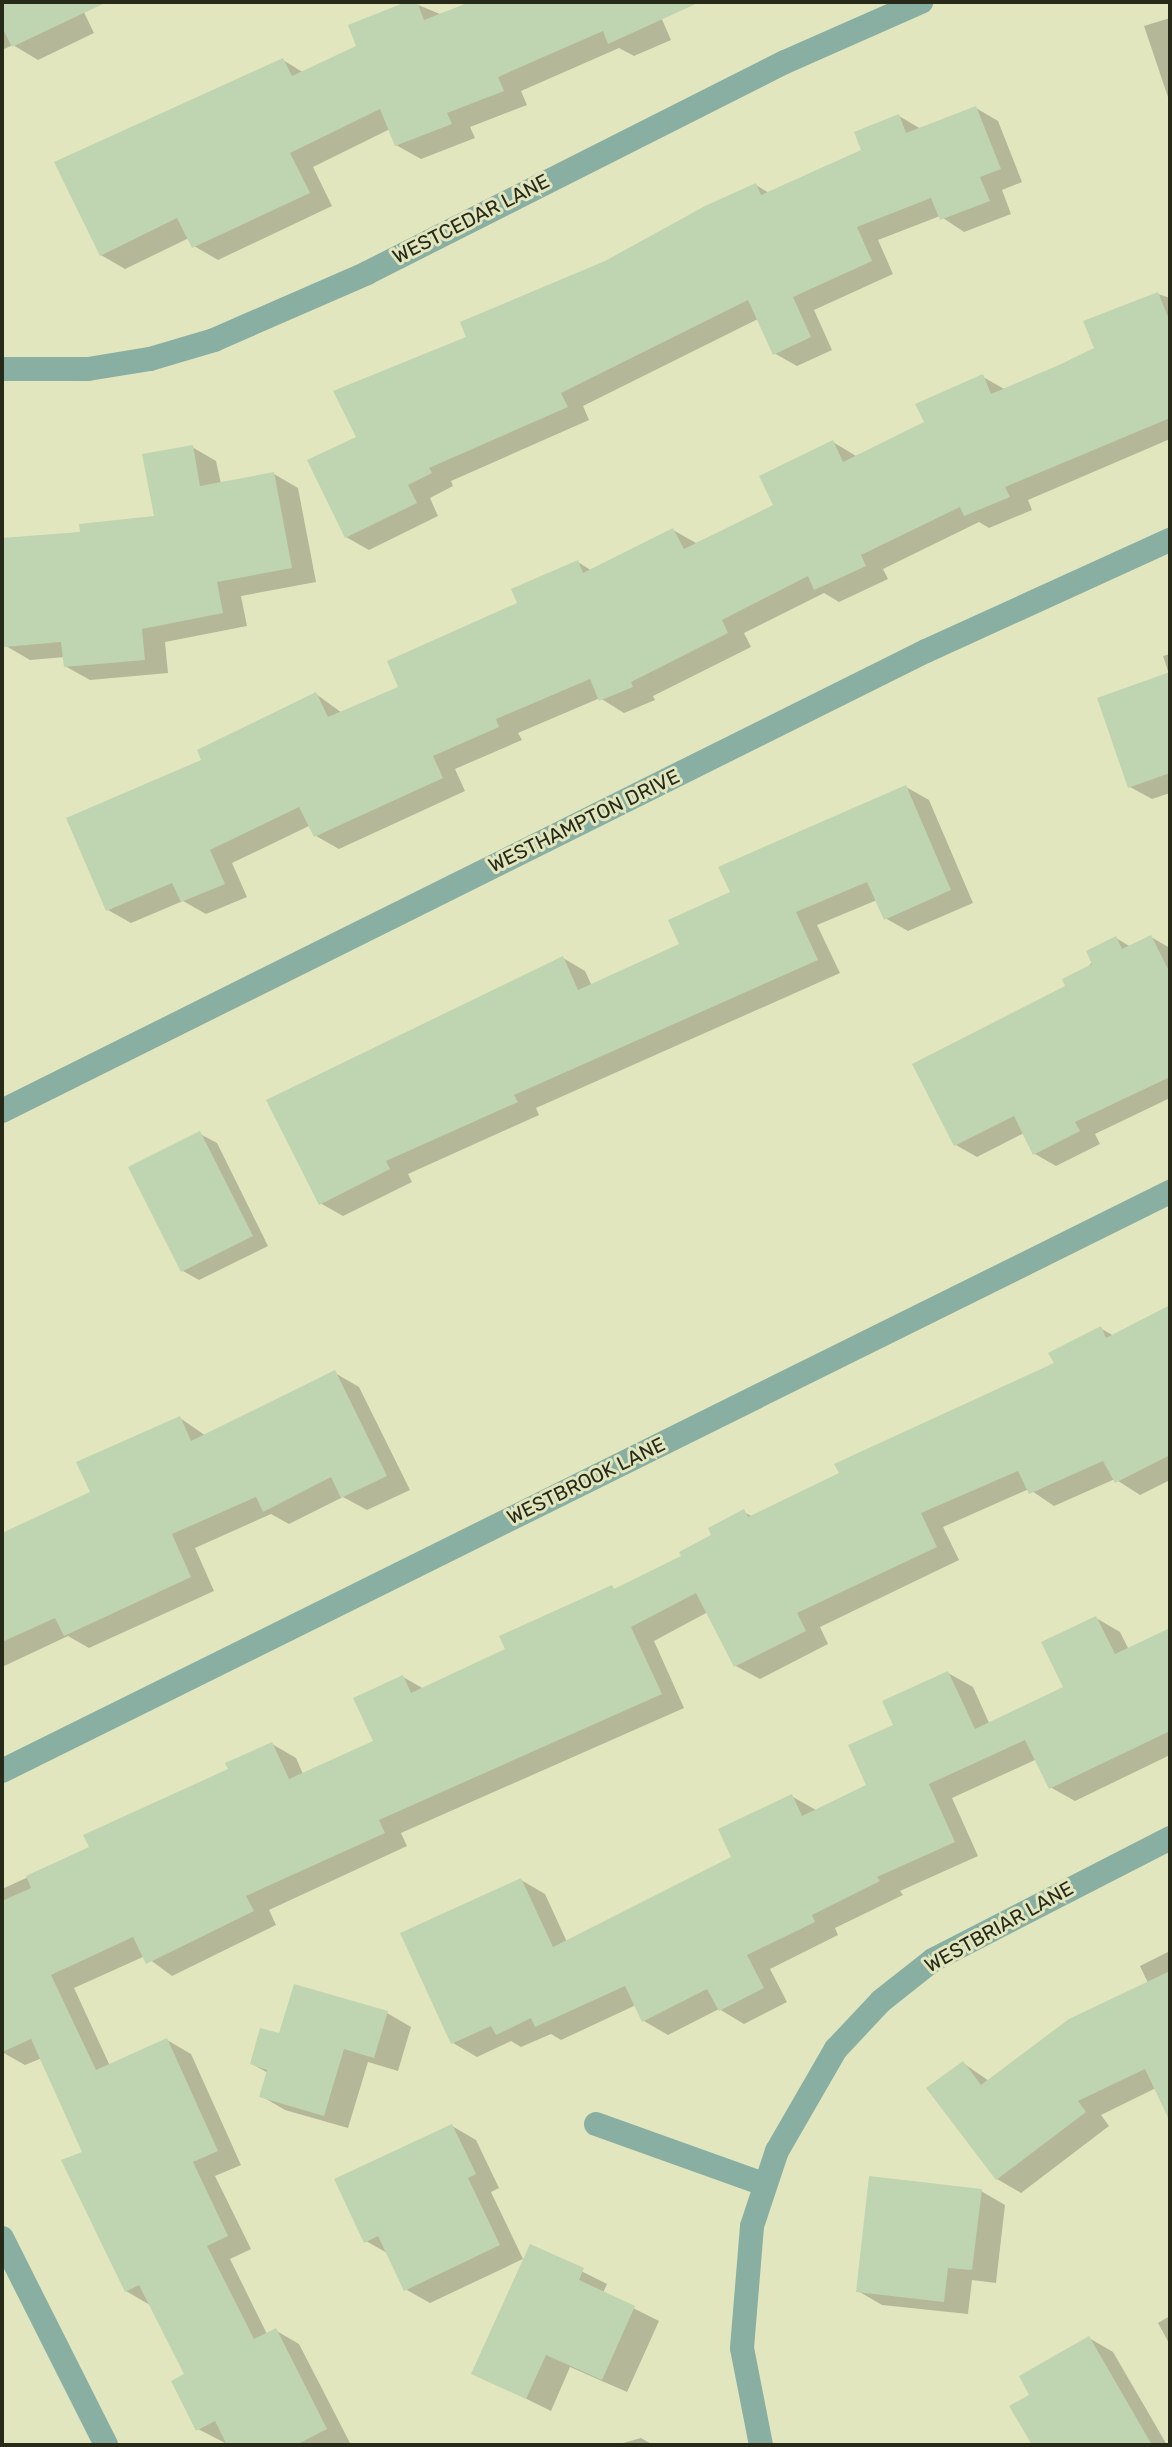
<!DOCTYPE html>
<html>
<head>
<meta charset="utf-8">
<style>
	body { margin:0 }
	#map { position:relative; width:1172px; height:2447px; overflow:hidden; background:#e2e6be; font-family:Rubik,sans-serif }
	div>[style] { position:absolute }
	.shadow>* { inset:0; background:#0003 }
	.building>* { inset:0; background:#bfd4b0 }
	.minor>* { height:24px; margin:-12px; padding:0 12px; transform-origin:12px; border-radius:12px; background:#88afa2 }
	span { translate:-50% -50%; white-space:nowrap; text-align:center; line-height:1.15; -webkit-text-stroke:6px #e2e6be; paint-order:stroke }
	.street-label { font-size:20px; color:#272919 }
	.frame { position:absolute; inset:0; border:4px solid #272919; pointer-events:none }
</style>
</head>
<body>
<div id="map">
	<div class="shadow">
		<div style="clip-path:polygon(2px 2px,79px 2px,94px 33px,38px 60px,13px 45px,2px 50px)"></div>
		<div style="clip-path:polygon(411px 2px,440px 14px,475px 2px,671px 2px,657px 8px,671px 40px,634px 56px,619px 48px,521px 91px,527px 105px,470px 127px,475px 138px,421px 159px,396px 145px,390px 129px,313px 167px,332px 206px,218px 260px,194px 246px,189px 238px,125px 269px,101px 255px,283px 60px,304px 73px,358px 47px)"></div>
		<div style="clip-path:polygon(1170px 18px,1170px 103px,1144px 26px)"></div>
		<div style="clip-path:polygon(976px 108px,998px 121px,1022px 182px,1002px 190px,1011px 214px,964px 232px,940px 216px,878px 240px,893px 274px,814px 310px,832px 350px,797px 366px,774px 353px,758px 319px,583px 406px,589px 420px,451px 481px,453px 486px,430px 498px,438px 516px,369px 550px,346px 537px,358px 438px,469px 338px,756px 185px,769px 193px,864px 151px,899px 116px,921px 129px)"></div>
		<div style="clip-path:polygon(1158px 294px,1170px 298px,1170px 439px,1028px 500px,1032px 510px,989px 528px,979px 522px,883px 569px,888px 579px,839px 602px,824px 593px,744px 633px,751px 647px,653px 696px,655px 700px,624px 713px,600px 698px,518px 733px,522px 740px,455px 769px,465px 791px,339px 849px,316px 836px,311px 825px,232px 863px,247px 897px,206px 914px,183px 901px,131px 923px,108px 910px,204px 761px,316px 694px,342px 713px,400px 688px,578px 562px,592px 571px,673px 530px,696px 543px,776px 506px,833px 442px,856px 456px,926px 423px,983px 377px,1006px 390px,1096px 349px)"></div>
		<div style="clip-path:polygon(192px 447px,216px 461px,221px 484px,274px 474px,298px 488px,316px 582px,241px 596px,247px 626px,165px 642px,168px 673px,90px 680px,65px 666px,65px 657px,30px 660px,6px 646px,2px 540px,82px 533px,156px 518px)"></div>
		<div style="clip-path:polygon(1170px 654px,1170px 793px,1152px 799px,1130px 787px,1169px 674px,1163px 656px)"></div>
		<div style="clip-path:polygon(906px 787px,929px 800px,973px 903px,908px 931px,885px 918px,877px 900px,817px 925px,840px 973px,536px 1108px,539px 1115px,408px 1174px,412px 1182px,343px 1216px,320px 1203px,563px 958px,585px 971px,592px 986px,681px 945px,732px 893px)"></div>
		<div style="clip-path:polygon(1151px 937px,1170px 948px,1170px 1098px,1095px 1134px,1100px 1144px,1056px 1166px,1035px 1154px,1024px 1133px,977px 1157px,956px 1145px,1068px 987px,1116px 938px,1131px 947px)"></div>
		<div style="clip-path:polygon(200px 1134px,217px 1143px,268px 1246px,199px 1280px,183px 1271px)"></div>
		<div style="clip-path:polygon(1170px 1308px,1170px 1480px,1140px 1495px,1115px 1479px,1054px 1506px,1029px 1489px,943px 1527px,959px 1560px,820px 1627px,828px 1644px,760px 1679px,736px 1666px,708px 1612px,654px 1641px,684px 1708px,401px 1833px,407px 1846px,269px 1910px,276px 1925px,172px 1976px,145px 1956px,74px 1988px,110px 2066px,167px 2040px,191px 2054px,241px 2165px,215px 2176px,251px 2249px,230px 2259px,267px 2334px,275px 2330px,299px 2344px,350px 2443px,229px 2445px,198px 2429px,187px 2375px,150px 2305px,126px 2291px,84px 2153px,42px 2058px,25px 2065px,2px 2052px,2px 1889px,92px 1848px,272px 1744px,296px 1758px,303px 1774px,376px 1742px,403px 1677px,424px 1689px,507px 1650px,612px 1588px,617px 1590px,683px 1557px,744px 1512px,753px 1517px,1056px 1364px,1100px 1328px,1114px 1336px)"></div>
		<div style="clip-path:polygon(335px 1373px,359px 1387px,410px 1490px,367px 1510px,343px 1497px,289px 1524px,271px 1514px,195px 1548px,214px 1591px,89px 1648px,68px 1636px,2px 1667px,2px 1535px,92px 1493px,180px 1418px,206px 1436px)"></div>
		<div style="clip-path:polygon(1096px 1618px,1120px 1632px,1129px 1650px,1170px 1630px,1170px 1755px,1075px 1801px,1050px 1787px,1037px 1759px,952px 1798px,978px 1856px,900px 1891px,903px 1895px,835px 1928px,838px 1935px,770px 1969px,787px 2002px,744px 2024px,719px 2009px,668px 2035px,644px 2021px,636px 2005px,561px 2040px,551px 2034px,521px 2047px,511px 2041px,477px 2057px,453px 2043px,521px 1880px,545px 1894px,567px 1942px,734px 1858px,791px 1796px,816px 1810px,869px 1786px,896px 1726px,948px 1673px,973px 1687px,990px 1725px,1066px 1688px)"></div>
		<div style="clip-path:polygon(1170px 1951px,1170px 2096px,1156px 2088px,1101px 2115px,1109px 2126px,1021px 2193px,997px 2179px,963px 2063px,989px 2081px,1148px 1983px,1140px 1966px)"></div>
		<div style="clip-path:polygon(387px 2013px,411px 2027px,398px 2071px,368px 2062px,348px 2128px,285px 2110px,261px 2096px,268px 2073px,252px 2064px,280px 2036px)"></div>
		<div style="clip-path:polygon(452px 2126px,476px 2140px,499px 2188px,491px 2192px,523px 2259px,430px 2303px,405px 2289px,389px 2254px,366px 2241px)"></div>
		<div style="clip-path:polygon(981px 2191px,1005px 2205px,996px 2283px,972px 2280px,968px 2314px,882px 2305px,858px 2291px)"></div>
		<div style="clip-path:polygon(531px 2246px,607px 2284px,603px 2293px,659px 2321px,627px 2392px,570px 2367px,551px 2411px,474px 2373px)"></div>
		<div style="clip-path:polygon(1170px 2316px,1170px 2345px,1158px 2323px)"></div>
		<div style="clip-path:polygon(1089px 2338px,1113px 2352px,1167px 2445px,1034px 2445px,1032px 2395px)"></div>
		<div style="clip-path:polygon(641px 2438px,653px 2445px,616px 2445px)"></div>
	</div>
	<div class="building">
		<div style="clip-path:polygon(2px 2px,107px 2px,12px 47px,2px 27px)"></div>
		<div style="clip-path:polygon(406px 2px,417px 2px,424px 20px,470px 2px,700px 2px,608px 44px,603px 31px,498px 77px,504px 91px,447px 113px,452px 124px,395px 146px,380px 109px,290px 153px,310px 193px,192px 248px,177px 218px,100px 256px,54px 162px,283px 58px,292px 76px,356px 46px,348px 25px)"></div>
		<div style="clip-path:polygon(976px 106px,1001px 169px,980px 177px,990px 201px,940px 220px,931px 198px,857px 227px,872px 261px,793px 297px,811px 337px,773px 355px,748px 300px,561px 393px,568px 407px,429px 468px,432px 473px,408px 485px,417px 503px,345px 538px,307px 460px,356px 437px,333px 391px,466px 337px,460px 322px,605px 261px,705px 206px,756px 183px,761px 195px,861px 150px,854px 132px,899px 114px,906px 133px)"></div>
		<div style="clip-path:polygon(1158px 292px,1170px 322px,1170px 418px,1005px 487px,1010px 497px,964px 516px,960px 507px,861px 555px,866px 566px,814px 590px,808px 576px,722px 620px,728px 633px,631px 682px,633px 687px,599px 701px,590px 679px,496px 719px,499px 727px,433px 756px,443px 778px,314px 837px,299px 807px,210px 850px,225px 884px,181px 902px,172px 883px,106px 911px,66px 818px,201px 760px,197px 750px,316px 692px,328px 717px,398px 687px,387px 661px,517px 603px,511px 589px,578px 560px,583px 573px,673px 528px,684px 549px,773px 505px,759px 476px,833px 440px,843px 462px,924px 422px,915px 404px,983px 374px,991px 394px,1059px 365px,1094px 348px,1083px 321px)"></div>
		<div style="clip-path:polygon(193px 445px,200px 486px,274px 472px,292px 568px,217px 582px,223px 613px,142px 629px,145px 660px,64px 667px,61px 642px,4px 647px,2px 538px,80px 532px,79px 524px,154px 516px,142px 454px)"></div>
		<div style="clip-path:polygon(1170px 672px,1170px 773px,1128px 788px,1097px 698px)"></div>
		<div style="clip-path:polygon(906px 785px,951px 890px,884px 920px,867px 882px,796px 912px,818px 960px,514px 1095px,518px 1102px,386px 1161px,390px 1169px,319px 1205px,266px 1100px,563px 956px,578px 990px,679px 944px,668px 920px,730px 892px,718px 867px)"></div>
		<div style="clip-path:polygon(1151px 935px,1170px 973px,1170px 1077px,1075px 1122px,1080px 1131px,1033px 1155px,1014px 1116px,954px 1146px,912px 1064px,1065px 986px,1062px 979px,1092px 964px,1086px 951px,1116px 936px,1122px 949px)"></div>
		<div style="clip-path:polygon(200px 1131px,253px 1236px,181px 1272px,128px 1167px)"></div>
		<div style="clip-path:polygon(1170px 1305px,1170px 1455px,1115px 1483px,1103px 1461px,1029px 1494px,1018px 1471px,921px 1513px,937px 1547px,797px 1613px,806px 1631px,734px 1667px,696px 1593px,631px 1627px,662px 1694px,379px 1820px,385px 1833px,246px 1896px,254px 1911px,146px 1964px,133px 1937px,51px 1975px,96px 2070px,167px 2038px,218px 2151px,193px 2162px,228px 2236px,207px 2246px,254px 2339px,276px 2328px,327px 2429px,296px 2445px,227px 2445px,215px 2421px,196px 2431px,171px 2381px,184px 2374px,139px 2285px,125px 2292px,61px 2160px,82px 2152px,31px 2039px,2px 2052px,2px 1901px,31px 1888px,26px 1876px,89px 1847px,83px 1835px,228px 1769px,225px 1763px,272px 1742px,289px 1779px,373px 1741px,353px 1698px,403px 1675px,411px 1693px,505px 1649px,499px 1636px,612px 1585px,614px 1589px,681px 1556px,679px 1552px,711px 1535px,708px 1528px,744px 1509px,748px 1517px,839px 1473px,834px 1464px,1054px 1363px,1048px 1353px,1101px 1326px,1106px 1338px)"></div>
		<div style="clip-path:polygon(335px 1370px,387px 1476px,341px 1498px,331px 1477px,263px 1512px,256px 1497px,172px 1534px,191px 1577px,64px 1636px,55px 1618px,2px 1642px,2px 1533px,90px 1492px,76px 1462px,180px 1416px,191px 1441px)"></div>
		<div style="clip-path:polygon(1096px 1616px,1115px 1654px,1170px 1628px,1170px 1731px,1049px 1789px,1025px 1740px,929px 1784px,955px 1842px,877px 1877px,880px 1881px,812px 1915px,815px 1922px,747px 1955px,764px 1988px,719px 2011px,707px 1989px,642px 2022px,625px 1986px,535px 2027px,531px 2018px,496px 2035px,491px 2026px,451px 2044px,400px 1933px,521px 1878px,553px 1947px,731px 1857px,718px 1829px,792px 1794px,802px 1816px,866px 1785px,848px 1745px,893px 1725px,882px 1701px,948px 1671px,975px 1729px,1063px 1687px,1041px 1642px)"></div>
		<div style="clip-path:polygon(1170px 1971px,1170px 2122px,1145px 2069px,1078px 2101px,1086px 2112px,996px 2180px,926px 2088px,963px 2061px,981px 2085px,1069px 2019px)"></div>
		<div style="clip-path:polygon(294px 1984px,388px 2011px,374px 2058px,344px 2049px,324px 2116px,259px 2097px,267px 2070px,250px 2064px,260px 2028px,279px 2033px)"></div>
		<div style="clip-path:polygon(452px 2124px,476px 2174px,468px 2178px,500px 2245px,404px 2291px,378px 2236px,364px 2243px,334px 2179px)"></div>
		<div style="clip-path:polygon(869px 2176px,982px 2189px,972px 2270px,948px 2268px,944px 2302px,856px 2292px)"></div>
		<div style="clip-path:polygon(530px 2244px,584px 2268px,579px 2280px,635px 2306px,602px 2380px,546px 2355px,526px 2399px,471px 2374px)"></div>
		<div style="clip-path:polygon(1089px 2336px,1152px 2445px,1032px 2445px,1009px 2406px,1029px 2395px,1019px 2376px)"></div>
	</div>
	<div class="minor">
		<div style="left:2px;top:369px;width:86px"></div>
		<div style="left:88px;top:369px;width:63px;rotate:-9.2deg"></div>
		<div style="left:150px;top:359px;width:67px;rotate:-16.5deg"></div>
		<div style="left:214px;top:340px;width:167px;rotate:-23.6deg"></div>
		<div style="left:367px;top:273px;width:468px;rotate:-26.8deg"></div>
		<div style="left:785px;top:62px;width:149px;rotate:-23.8deg"></div>
		<div style="left:2px;top:1111px;width:1032px;rotate:-26.47deg"></div>
		<div style="left:926px;top:651px;width:268px;rotate:-24.5deg"></div>
		<div style="left:2px;top:1771px;width:1304px;rotate:-26.37deg"></div>
		<div style="left:596px;top:2124px;width:178px;rotate:19.7deg"></div>
		<div style="left:2px;top:2238px;width:232px;rotate:63.3deg"></div>
		<div style="left:761px;top:2445px;width:99px;rotate:-101.1deg"></div>
		<div style="left:742px;top:2348px;width:122px;rotate:-85.3deg"></div>
		<div style="left:752px;top:2226px;width:79px;rotate:-71.6deg"></div>
		<div style="left:777px;top:2151px;width:118px;rotate:-60deg"></div>
		<div style="left:836px;top:2049px;width:66px;rotate:-46.8deg"></div>
		<div style="left:881px;top:2001px;width:66px;rotate:-38.3deg"></div>
		<div style="left:933px;top:1960px;width:267px;rotate:-27.2deg"></div>
	</div>
	<div class="street-label">
		<span style="left:471px;top:219px;rotate:-27deg">WESTCEDAR LANE</span>
		<span style="left:584px;top:821px;rotate:-26deg">WESTHAMPTON DRIVE</span>
		<span style="left:586px;top:1481px;rotate:-26deg">WESTBROOK LANE</span>
		<span style="left:999px;top:1927px;rotate:-29deg">WESTBRIAR LANE</span>
	</div>
	<div class="frame"></div>
</div>
</body>
</html>
